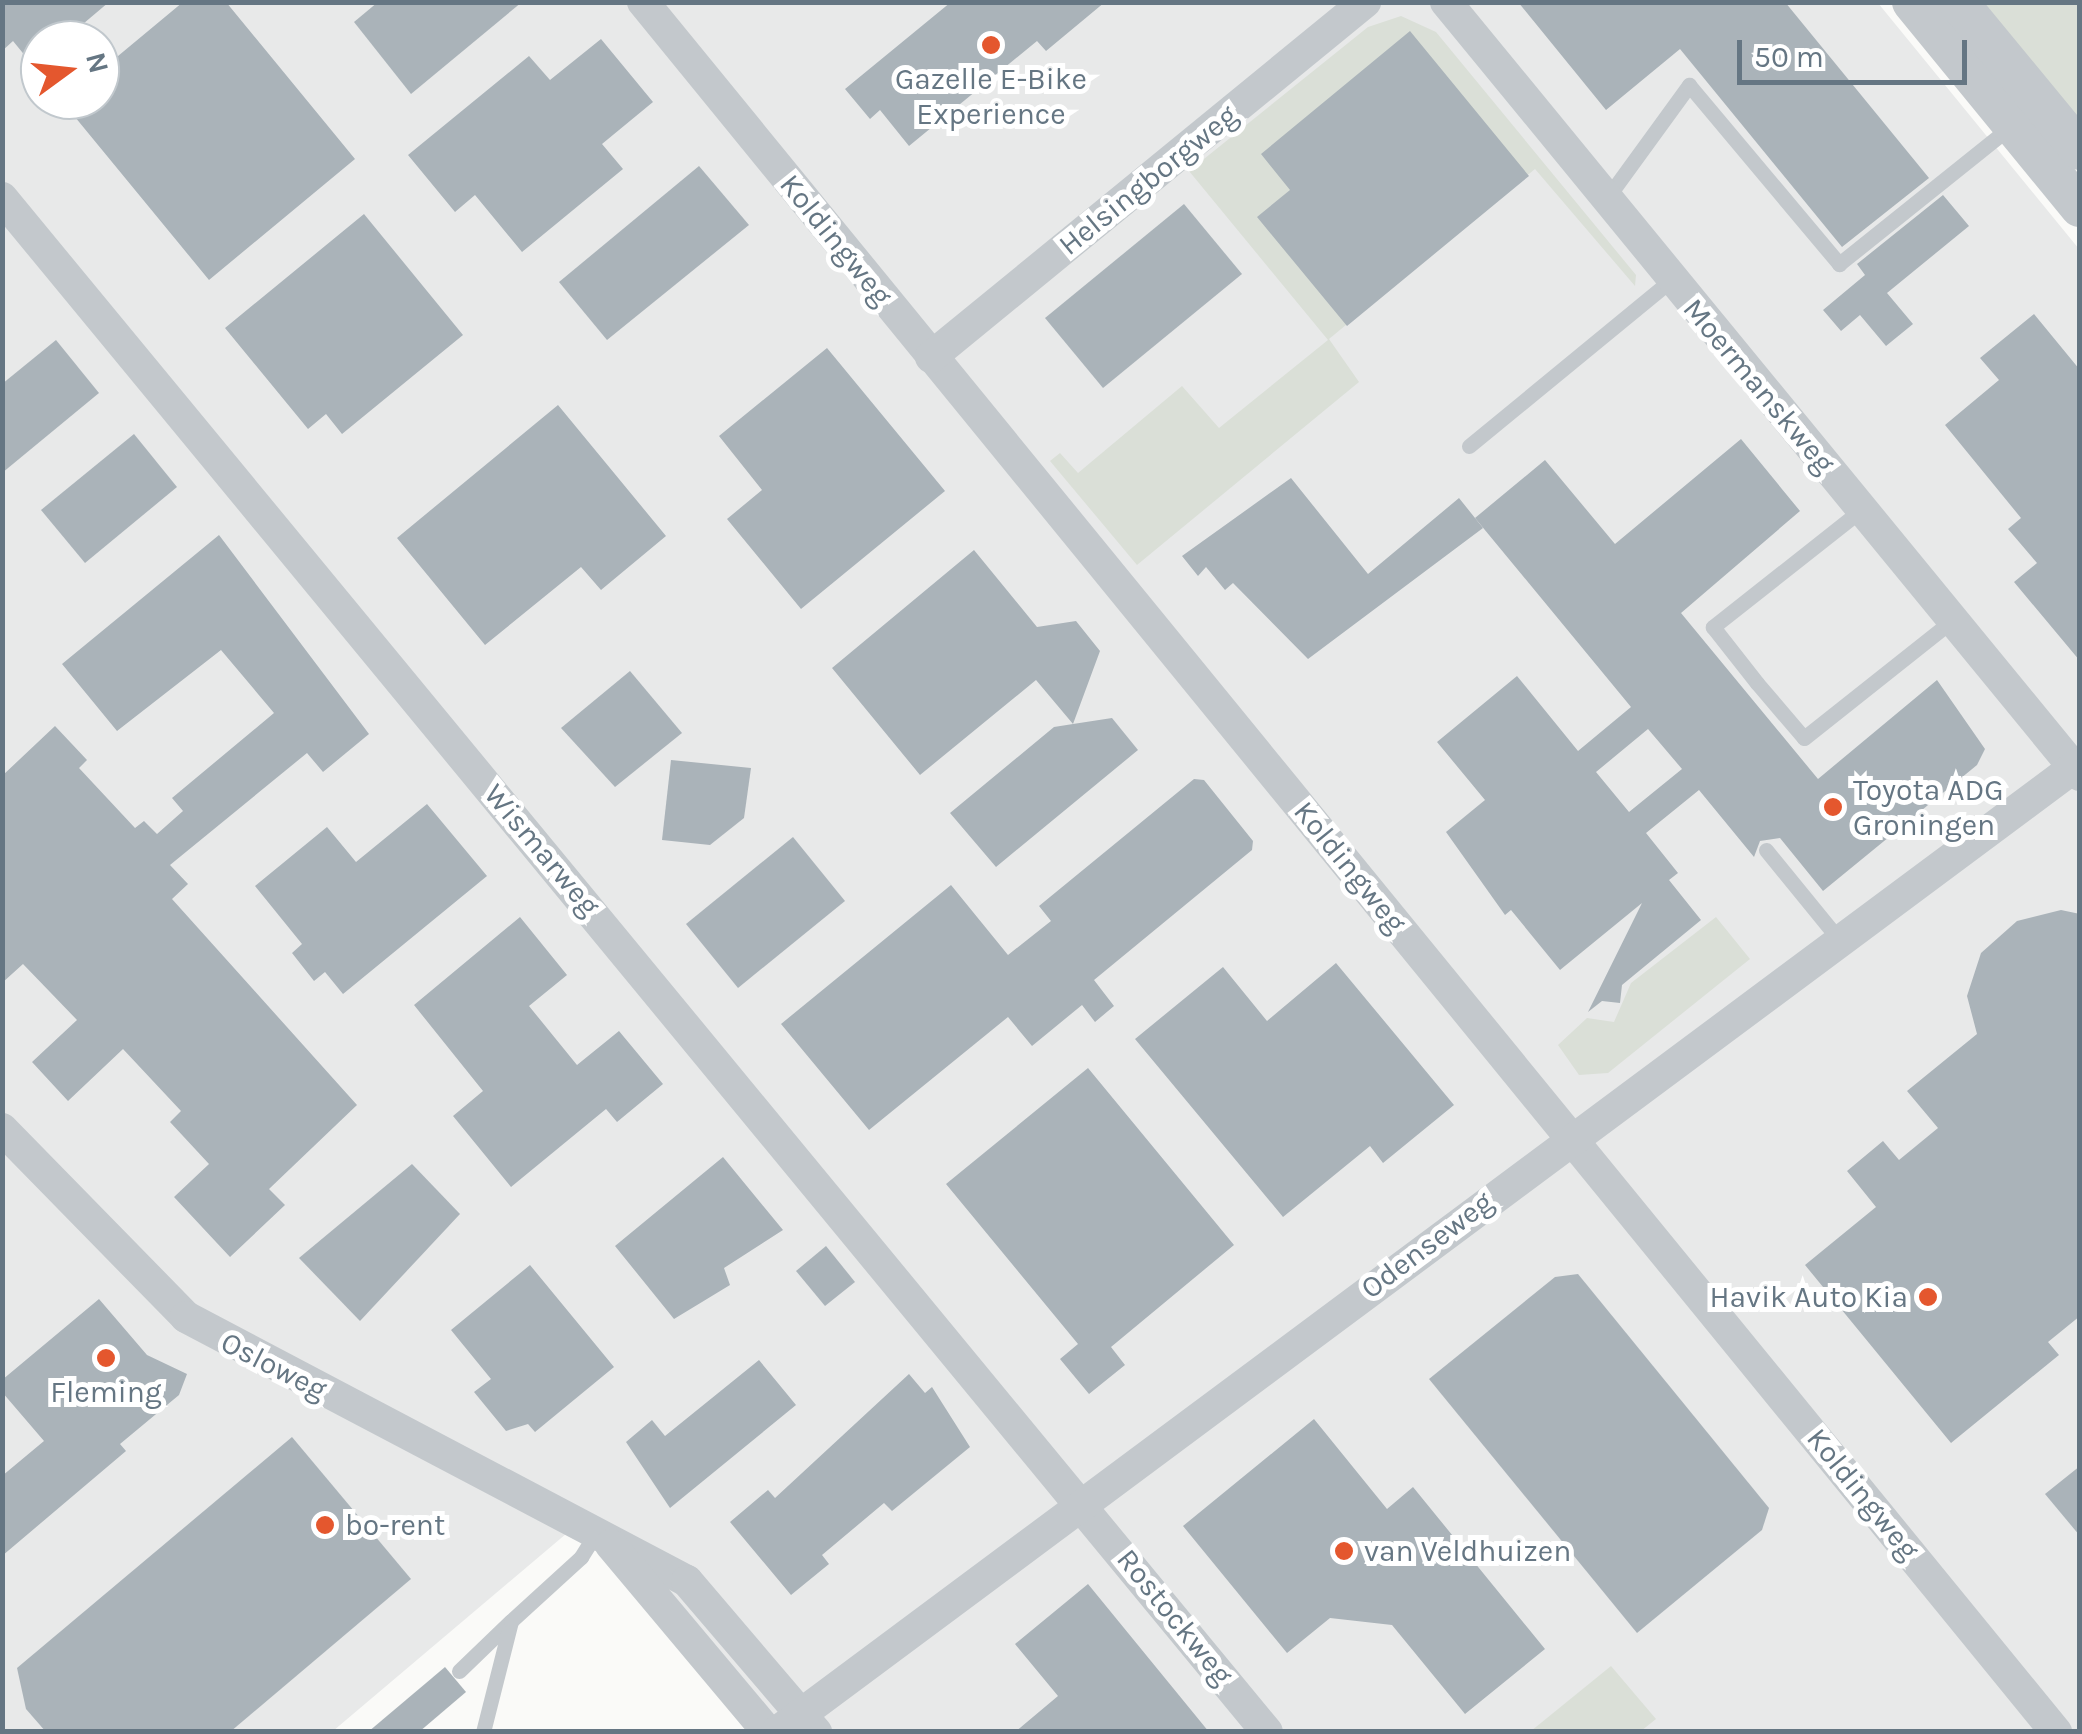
<!DOCTYPE html>
<html>
<head>
<meta charset="utf-8">
<style>
	body { margin:0 }
	#map { position:relative; width:2082px; height:1734px; overflow:hidden; background:#fafaf8; font-family:Karla,sans-serif }
	div>[style] { position:absolute }
	.built>* { inset:0; background:#e8e9e9 }
	.green>* { inset:0; background:#dadfd7 }
	.building>* { inset:0; background:#aab3b9 }
	.service>* { height:15px; margin:-7.5px; padding:0 7.5px; transform-origin:7.5px; border-radius:7.5px; background:#c3c8cc }
	.minor>* { height:32px; margin:-16px; padding:0 16px; transform-origin:16px; border-radius:16px; background:#c3c8cc }
	.tertiary>* { height:40px; margin:-20px; padding:0 20px; transform-origin:20px; border-radius:20px; background:#c3c8cc }
	.dots>* { width:28px; height:28px; translate:-50% -50%; box-sizing:border-box; border:5px solid #fff; border-radius:50% }
	span { translate:-50% -50%; white-space:nowrap; text-align:center; line-height:1.15; -webkit-text-stroke:10px #fff; paint-order:stroke }
	.poi-label { font-size:30px; color:#657683 }
	.left { translate:0 -50%; text-align:left }
	.right { translate:-100% -50%; text-align:right }
	.street-label { font-size:30px; color:#657683 }
	.frame { position:absolute; inset:0; border:5px solid #657683; pointer-events:none }
	.north { position:absolute; left:20px; top:20px; width:100px; height:100px; box-sizing:border-box; background:#fff; border:2px solid #c1c8cd; border-radius:50%; rotate:75deg; font-size:28px; font-weight:700; line-height:40px; text-align:center; color:#657683 }
	.north::after { content:''; display:block; margin:auto; width:35px; height:45px; background:#e4572e; clip-path:polygon(50% 0,100% 100%,50% 72%,0 100%) }
	.scale { position:absolute; left:1737px; top:40px; width:230px; height:45px; box-sizing:border-box; border:5px solid #657683; border-top:0; padding-left:12px; font-size:30px; line-height:35px; white-space:nowrap; color:#657683; -webkit-text-stroke:8px #fff; paint-order:stroke }
</style>
</head>
<body>
<div id="map">
	<div class="built">
		<div style="clip-path:polygon(evenodd,3px 3px,1878px 3px,2079px 249px,2079px 1731px,785px 1731px,573px 1528px,333px 1731px,3px 1732px,3px 3px,40px 40px,100px 40px,100px 100px,40px 100px,40px 40px)"></div>
	</div>
	<div class="green">
		<div style="clip-path:polygon(1972px 3px,2079px 3px,2079px 131px)"></div>
		<div style="clip-path:polygon(1401px 16px,1436px 32px,1636px 275px,1635px 286px,1535px 169px,1329px 339px,1359px 382px,1137px 565px,1050px 461px,1060px 453px,1078px 473px,1182px 386px,1219px 428px,1328px 340px,1189px 171px,1368px 27px)"></div>
		<div style="clip-path:polygon(1716px 917px,1750px 959px,1608px 1073px,1579px 1075px,1558px 1045px,1587px 1018px,1614px 1022px,1631px 983px)"></div>
		<div style="clip-path:polygon(1611px 1666px,1656px 1719px,1641px 1731px,1531px 1731px)"></div>
	</div>
	<div class="building">
		<div style="clip-path:polygon(2px 2px,109px 2px,64px 40px,40px 40px,40px 74px,13px 41px,2px 51px)"></div>
		<div style="clip-path:polygon(183px 2px,226px 2px,355px 159px,209px 280px,61px 100px,100px 100px,100px 71px)"></div>
		<div style="clip-path:polygon(378px 2px,522px 2px,411px 94px,354px 22px)"></div>
		<div style="clip-path:polygon(951px 2px,1105px 2px,1046px 51px,1037px 41px,909px 146px,880px 110px,870px 119px,845px 89px)"></div>
		<div style="clip-path:polygon(1518px 2px,1785px 2px,1929px 178px,1842px 247px,1680px 49px,1606px 110px)"></div>
		<div style="clip-path:polygon(1410px 31px,1529px 176px,1347px 326px,1257px 217px,1290px 190px,1261px 154px)"></div>
		<div style="clip-path:polygon(601px 39px,653px 102px,602px 144px,623px 169px,522px 252px,475px 195px,455px 212px,408px 155px,529px 56px,550px 80px)"></div>
		<div style="clip-path:polygon(699px 166px,749px 225px,607px 340px,559px 282px)"></div>
		<div style="clip-path:polygon(1943px 195px,1969px 226px,1887px 293px,1913px 324px,1886px 346px,1860px 315px,1841px 331px,1823px 310px,1865px 275px,1857px 264px)"></div>
		<div style="clip-path:polygon(1184px 204px,1242px 274px,1103px 388px,1045px 318px)"></div>
		<div style="clip-path:polygon(364px 214px,463px 335px,342px 434px,326px 414px,308px 429px,225px 328px)"></div>
		<div style="clip-path:polygon(2034px 314px,2080px 370px,2080px 661px,2014px 582px,2037px 563px,2008px 529px,2021px 518px,1945px 425px,1999px 380px,1980px 358px)"></div>
		<div style="clip-path:polygon(56px 340px,99px 393px,2px 473px,2px 384px)"></div>
		<div style="clip-path:polygon(827px 348px,945px 491px,801px 609px,727px 519px,762px 490px,719px 436px)"></div>
		<div style="clip-path:polygon(558px 405px,666px 536px,601px 590px,581px 567px,485px 645px,397px 538px)"></div>
		<div style="clip-path:polygon(134px 434px,177px 487px,85px 563px,41px 510px)"></div>
		<div style="clip-path:polygon(evenodd,1741px 439px,1800px 511px,1681px 613px,1818px 779px,1937px 680px,1985px 749px,1977px 765px,1823px 891px,1780px 838px,1760px 841px,1754px 857px,1699px 790px,1646px 833px,1678px 873px,1669px 880px,1701px 920px,1622px 985px,1620px 1003px,1602px 1001px,1588px 1012px,1642px 903px,1560px 970px,1511px 910px,1505px 915px,1446px 832px,1485px 800px,1437px 742px,1517px 676px,1578px 751px,1631px 707px,1475px 518px,1545px 460px,1615px 544px,1741px 439px,1648px 729px,1682px 769px,1629px 812px,1596px 772px,1648px 729px)"></div>
		<div style="clip-path:polygon(1291px 478px,1368px 574px,1459px 498px,1483px 528px,1308px 659px,1233px 583px,1225px 590px,1206px 567px,1198px 576px,1182px 556px)"></div>
		<div style="clip-path:polygon(219px 535px,369px 734px,323px 772px,307px 753px,170px 865px,188px 884px,172px 899px,357px 1105px,269px 1189px,285px 1205px,230px 1257px,174px 1197px,209px 1164px,170px 1122px,181px 1111px,123px 1049px,68px 1101px,32px 1062px,77px 1020px,23px 964px,2px 983px,2px 776px,55px 726px,87px 760px,79px 768px,135px 828px,144px 821px,157px 834px,183px 811px,172px 798px,274px 713px,221px 650px,117px 731px,62px 664px)"></div>
		<div style="clip-path:polygon(974px 550px,1037px 627px,1076px 621px,1100px 651px,1073px 724px,1112px 718px,1138px 750px,996px 867px,950px 813px,1054px 727px,1073px 724px,1036px 680px,920px 775px,832px 668px)"></div>
		<div style="clip-path:polygon(630px 671px,682px 733px,615px 787px,561px 728px)"></div>
		<div style="clip-path:polygon(671px 760px,751px 768px,744px 818px,710px 845px,662px 840px)"></div>
		<div style="clip-path:polygon(1194px 779px,1204px 780px,1253px 841px,1252px 850px,1094px 980px,1114px 1006px,1095px 1022px,1082px 1005px,1032px 1046px,1008px 1017px,869px 1130px,781px 1024px,951px 885px,1008px 955px,1051px 921px,1039px 906px)"></div>
		<div style="clip-path:polygon(427px 804px,487px 876px,343px 994px,325px 972px,314px 981px,292px 953px,302px 944px,255px 886px,327px 827px,356px 862px)"></div>
		<div style="clip-path:polygon(793px 837px,845px 901px,738px 988px,686px 924px)"></div>
		<div style="clip-path:polygon(2061px 910px,2080px 914px,2080px 1316px,2048px 1342px,2059px 1355px,1951px 1443px,1805px 1265px,1876px 1207px,1847px 1171px,1883px 1141px,1899px 1160px,1938px 1128px,1907px 1091px,1977px 1034px,1967px 996px,1981px 953px,2017px 921px)"></div>
		<div style="clip-path:polygon(520px 917px,567px 975px,529px 1006px,577px 1065px,619px 1031px,663px 1084px,617px 1122px,606px 1109px,511px 1187px,453px 1116px,483px 1091px,414px 1005px)"></div>
		<div style="clip-path:polygon(1336px 963px,1454px 1105px,1383px 1163px,1370px 1146px,1283px 1217px,1135px 1039px,1223px 967px,1267px 1021px)"></div>
		<div style="clip-path:polygon(1088px 1068px,1234px 1245px,1111px 1347px,1125px 1365px,1089px 1394px,1060px 1359px,1078px 1344px,946px 1184px)"></div>
		<div style="clip-path:polygon(723px 1157px,783px 1230px,724px 1268px,730px 1285px,674px 1319px,615px 1246px)"></div>
		<div style="clip-path:polygon(412px 1164px,460px 1214px,360px 1321px,299px 1258px)"></div>
		<div style="clip-path:polygon(826px 1246px,855px 1282px,825px 1306px,796px 1271px)"></div>
		<div style="clip-path:polygon(530px 1265px,614px 1367px,535px 1432px,528px 1424px,506px 1431px,474px 1392px,491px 1379px,451px 1330px)"></div>
		<div style="clip-path:polygon(1578px 1274px,1769px 1508px,1762px 1530px,1637px 1633px,1429px 1379px,1555px 1277px)"></div>
		<div style="clip-path:polygon(99px 1299px,147px 1355px,187px 1374px,179px 1395px,120px 1444px,126px 1451px,2px 1556px,2px 1476px,44px 1441px,2px 1392px,2px 1380px)"></div>
		<div style="clip-path:polygon(759px 1360px,796px 1405px,670px 1508px,626px 1442px,652px 1420px,665px 1436px)"></div>
		<div style="clip-path:polygon(909px 1374px,925px 1393px,932px 1387px,970px 1447px,892px 1511px,884px 1503px,822px 1555px,829px 1564px,791px 1595px,730px 1522px,768px 1490px,775px 1498px)"></div>
		<div style="clip-path:polygon(1314px 1419px,1387px 1509px,1413px 1487px,1545px 1649px,1465px 1714px,1392px 1625px,1330px 1618px,1287px 1653px,1183px 1526px)"></div>
		<div style="clip-path:polygon(292px 1437px,411px 1579px,230px 1732px,46px 1732px,26px 1709px,17px 1668px)"></div>
		<div style="clip-path:polygon(2080px 1466px,2080px 1536px,2045px 1494px)"></div>
		<div style="clip-path:polygon(1088px 1584px,1209px 1732px,1015px 1732px,1058px 1696px,1015px 1644px)"></div>
		<div style="clip-path:polygon(445px 1667px,466px 1692px,419px 1732px,368px 1732px)"></div>
	</div>
	<div class="service">
		<div style="left:1607px;top:198px;width:140px;rotate:-54deg"></div>
		<div style="left:1689px;top:85px;width:234px;rotate:50deg"></div>
		<div style="left:1839px;top:264px;width:219px;rotate:-38.7deg"></div>
		<div style="left:1469px;top:446px;width:261px;rotate:-39.4deg"></div>
		<div style="left:1861px;top:510px;width:189px;rotate:141.7deg"></div>
		<div style="left:1713px;top:627px;width:71px;rotate:51.8deg"></div>
		<div style="left:1757px;top:683px;width:72px;rotate:49.5deg"></div>
		<div style="left:1804px;top:738px;width:190px;rotate:-38.4deg"></div>
		<div style="left:1766px;top:850px;width:119px;rotate:50.8deg"></div>
		<div style="left:459px;top:1671px;width:71px;rotate:-43.9deg"></div>
		<div style="left:483px;top:1732px;width:114px;rotate:-75.8deg"></div>
		<div style="left:511px;top:1621px;width:95px;rotate:-42.4deg"></div>
		<div style="left:581px;top:1557px;width:32px;rotate:-58deg"></div>
	</div>
	<div class="minor">
		<div style="left:643px;top:2px;width:2234px;rotate:50.76deg"></div>
		<div style="left:1446px;top:2px;width:1000px;rotate:50.64deg"></div>
		<div style="left:2px;top:198px;width:1988px;rotate:50.49deg"></div>
		<div style="left:931px;top:357px;width:561px;rotate:-39.28deg"></div>
		<div style="left:2px;top:1129px;width:263px;rotate:45.6deg"></div>
		<div style="left:186px;top:1317px;width:566px;rotate:27.79deg"></div>
		<div style="left:687px;top:1581px;width:199px;rotate:49.5deg"></div>
		<div style="left:611px;top:1545px;width:244px;rotate:50deg"></div>
		<div style="left:777px;top:1732px;width:1624px;rotate:-36.64deg"></div>
	</div>
	<div class="tertiary">
		<div style="left:1912px;top:2px;width:265px;rotate:50.7deg"></div>
		<div style="left:1958px;top:2px;width:192px;rotate:50.5deg"></div>
	</div>
	<div class="dots">
		<div style="left:991px;top:45px;background:#e4572e"></div>
		<div style="left:1833px;top:807px;background:#e4572e"></div>
		<div style="left:1928px;top:1297px;background:#e4572e"></div>
		<div style="left:106px;top:1358px;background:#e4572e"></div>
		<div style="left:325px;top:1525px;background:#e4572e"></div>
		<div style="left:1344px;top:1551px;background:#e4572e"></div>
	</div>
	<div class="poi-label">
		<span style="left:991px;top:96px">Gazelle E-Bike<br>Experience</span>
		<span class="left" style="left:1853px;top:807px">Toyota ADG<br>Groningen</span>
		<span class="right" style="left:1908px;top:1297px">Havik Auto Kia</span>
		<span style="left:106px;top:1392px">Fleming</span>
		<span class="left" style="left:345px;top:1525px">bo-rent</span>
		<span class="left" style="left:1364px;top:1551px">van Veldhuizen</span>
	</div>
	<div class="street-label">
		<span style="left:1148px;top:180px;rotate:-39deg">Helsingborgweg</span>
		<span style="left:836px;top:240px;rotate:51deg">Koldingweg</span>
		<span style="left:1759px;top:386px;rotate:50deg">Moermanskweg</span>
		<span style="left:542px;top:850px;rotate:50deg">Wismarweg</span>
		<span style="left:1350px;top:867px;rotate:51deg">Koldingweg</span>
		<span style="left:1427px;top:1245px;rotate:-37deg">Odenseweg</span>
		<span style="left:274px;top:1366px;rotate:27deg">Osloweg</span>
		<span style="left:1863px;top:1494px;rotate:51deg">Koldingweg</span>
		<span style="left:1175px;top:1617px;rotate:51deg">Rostockweg</span>
	</div>
	<div class="frame"></div>
	<div class="north">N</div>
	<div class="scale">50 m</div>
</div>
</body>
</html>
